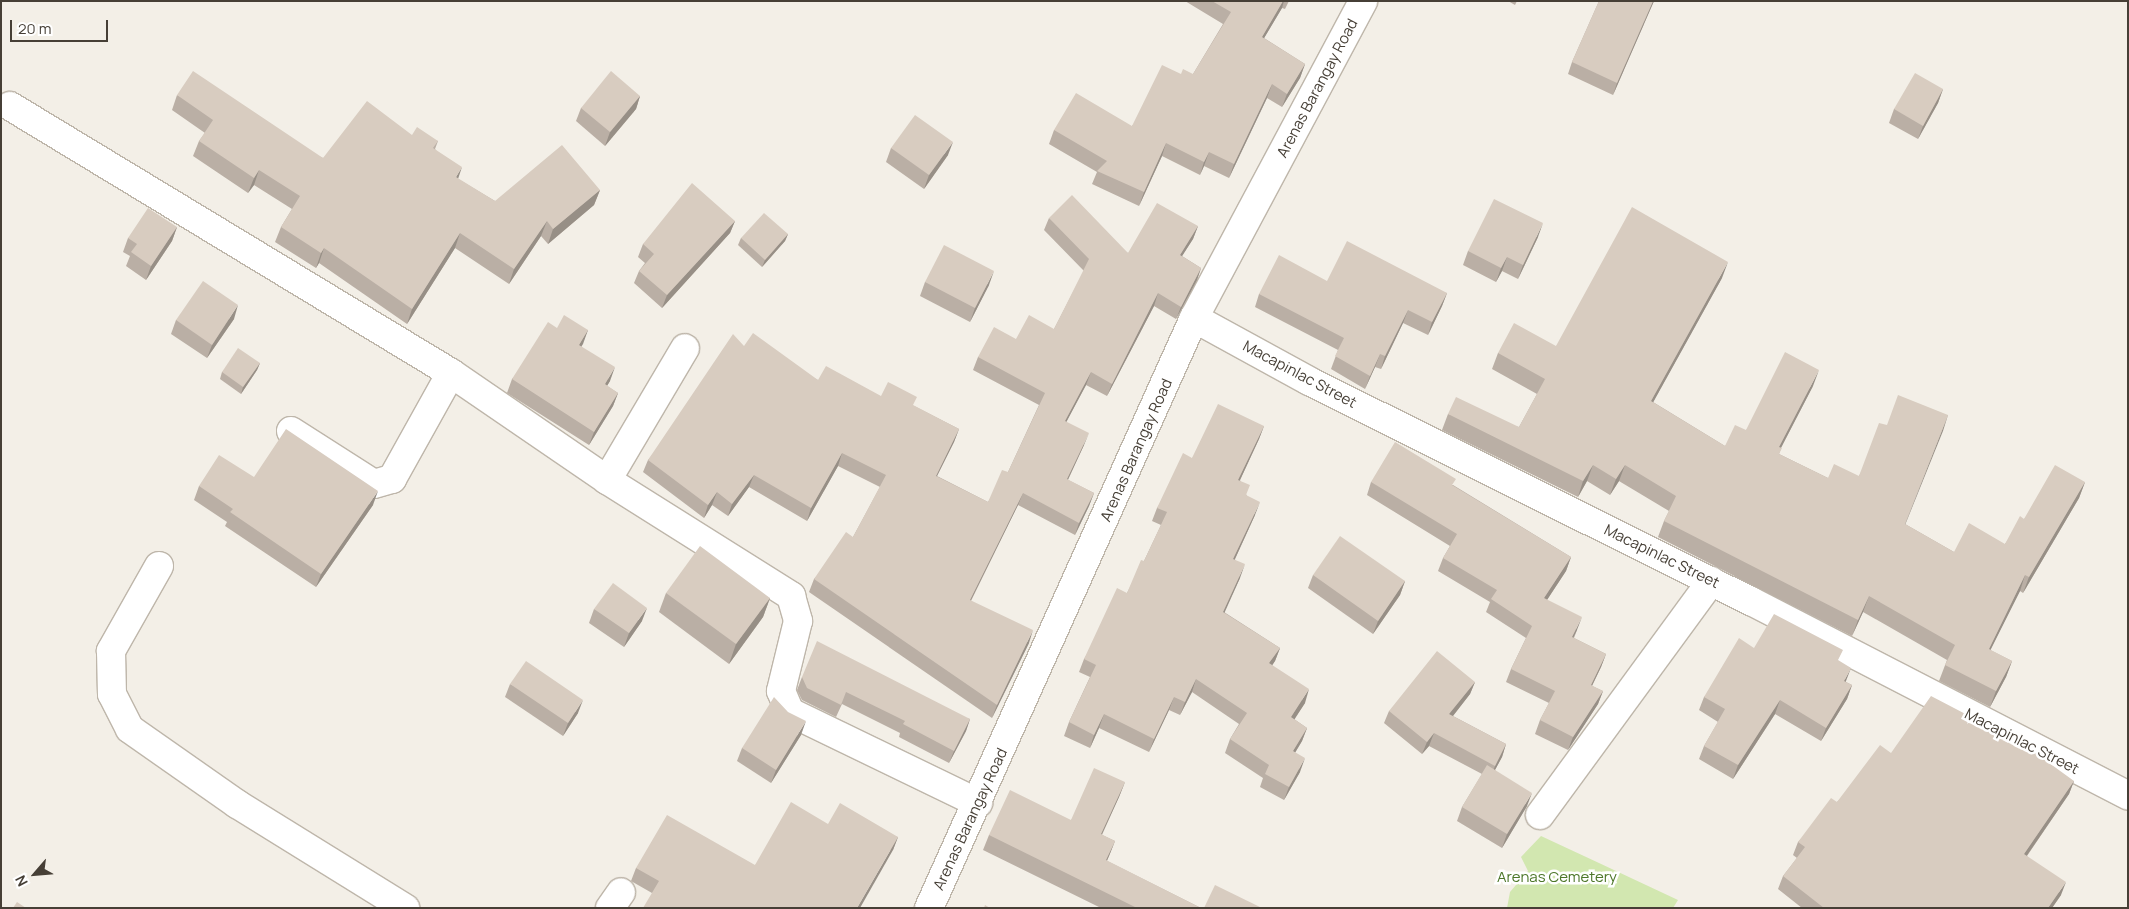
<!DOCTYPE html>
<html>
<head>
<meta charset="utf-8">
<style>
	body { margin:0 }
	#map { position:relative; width:2129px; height:909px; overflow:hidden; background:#f3efe7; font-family:Manrope,sans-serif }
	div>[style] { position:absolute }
	.green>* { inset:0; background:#d2e7b0 }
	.roads { filter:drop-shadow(1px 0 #beb6aa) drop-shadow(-1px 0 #beb6aa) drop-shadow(0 1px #beb6aa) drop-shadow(0 -1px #beb6aa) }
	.minor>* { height:28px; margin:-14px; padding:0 14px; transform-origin:14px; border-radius:14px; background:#fff }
	.tertiary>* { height:28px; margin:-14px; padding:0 14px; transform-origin:14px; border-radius:14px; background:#fff }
	.wall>* { inset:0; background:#baafa5 }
	.shaded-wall>* { inset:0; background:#978f86 }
	.building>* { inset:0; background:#d8ccc0 }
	span { translate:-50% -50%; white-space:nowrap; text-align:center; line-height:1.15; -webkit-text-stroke:5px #fff; paint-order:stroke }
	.street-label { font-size:15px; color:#463f36 }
	.park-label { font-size:15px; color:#4d772a }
	.frame { position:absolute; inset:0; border:2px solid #463f36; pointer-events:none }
	.north { position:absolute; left:10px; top:849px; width:50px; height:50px; -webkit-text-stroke:4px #fff; paint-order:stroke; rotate:243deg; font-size:14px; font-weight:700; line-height:20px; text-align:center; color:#463f36 }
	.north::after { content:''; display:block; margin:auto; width:18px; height:22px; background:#463f36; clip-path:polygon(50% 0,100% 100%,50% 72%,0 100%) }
	.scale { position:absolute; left:10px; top:20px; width:98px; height:22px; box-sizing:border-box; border:2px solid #463f36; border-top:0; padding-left:6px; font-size:15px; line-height:18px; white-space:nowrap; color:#463f36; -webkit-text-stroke:4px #fff; paint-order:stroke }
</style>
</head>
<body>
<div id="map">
	<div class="green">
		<div style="clip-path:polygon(1541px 836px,1599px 863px,1678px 900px,1673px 908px,1507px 908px,1510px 892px,1528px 871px,1521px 857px)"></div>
	</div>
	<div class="roads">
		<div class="minor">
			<div style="left:10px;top:106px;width:516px;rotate:31.19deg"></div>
			<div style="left:451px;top:373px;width:189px;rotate:34.4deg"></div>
			<div style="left:607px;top:480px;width:218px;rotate:32.2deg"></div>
			<div style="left:791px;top:596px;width:26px;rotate:74deg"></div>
			<div style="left:798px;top:621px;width:72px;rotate:103.7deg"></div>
			<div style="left:781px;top:691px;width:23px;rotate:67deg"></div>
			<div style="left:790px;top:712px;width:209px;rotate:25.8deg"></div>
			<div style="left:1194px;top:318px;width:131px;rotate:28.7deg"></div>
			<div style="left:1309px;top:381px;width:494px;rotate:26.5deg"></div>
			<div style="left:1751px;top:601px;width:424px;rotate:27.3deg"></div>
			<div style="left:291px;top:431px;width:98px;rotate:32.6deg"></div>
			<div style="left:374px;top:484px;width:19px;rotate:-16deg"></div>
			<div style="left:392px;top:479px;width:121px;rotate:-60.9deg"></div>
			<div style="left:607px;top:480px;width:153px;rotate:-59.4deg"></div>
			<div style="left:159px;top:566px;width:98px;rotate:119.5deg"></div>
			<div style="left:111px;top:651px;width:43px;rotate:88.7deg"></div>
			<div style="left:112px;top:694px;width:39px;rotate:63deg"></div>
			<div style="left:130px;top:729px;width:131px;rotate:35deg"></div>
			<div style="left:237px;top:804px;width:198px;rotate:31.8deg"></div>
			<div style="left:1540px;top:815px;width:290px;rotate:-53.8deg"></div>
			<div style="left:610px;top:908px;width:19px;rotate:-55deg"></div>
		</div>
		<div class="tertiary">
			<div style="left:929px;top:908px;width:647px;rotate:-65.81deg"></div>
			<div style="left:1194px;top:318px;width:359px;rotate:-61.9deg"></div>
		</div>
	</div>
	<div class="wall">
		<div style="clip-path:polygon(1185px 1px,1289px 1px,1285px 9px,1282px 8px,1264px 38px,1305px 64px,1300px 78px,1282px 107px,1267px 98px,1229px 178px,1204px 166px,1200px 175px,1162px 156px,1139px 206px,1092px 184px,1097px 172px,1049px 144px,1054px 130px,1132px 126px,1181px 74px,1193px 74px,1223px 24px)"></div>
		<div style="clip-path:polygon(1508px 1px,1517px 1px,1515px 5px)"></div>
		<div style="clip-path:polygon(1599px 1px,1654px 1px,1613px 95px,1568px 74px,1572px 62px)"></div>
		<div style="clip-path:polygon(1943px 89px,1938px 103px,1918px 139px,1889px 123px,1894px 109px)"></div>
		<div style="clip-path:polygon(177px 95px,323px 158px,412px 135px,438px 141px,435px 149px,458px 179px,495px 201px,600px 190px,594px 205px,548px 244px,541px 236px,509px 284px,455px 248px,407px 324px,319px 263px,316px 268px,275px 242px,281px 227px,292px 209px,254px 185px,248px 193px,193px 156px,199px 141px,205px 133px,172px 110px)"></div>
		<div style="clip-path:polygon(640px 96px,636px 109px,605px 146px,576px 121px,581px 108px)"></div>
		<div style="clip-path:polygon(891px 148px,948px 155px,924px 189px,886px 162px)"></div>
		<div style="clip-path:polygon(1049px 218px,1128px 253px,1198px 226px,1193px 239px,1182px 256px,1201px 268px,1197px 280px,1176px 319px,1154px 306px,1107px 396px,1086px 385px,1066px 422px,1084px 445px,1068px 480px,1094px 493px,1089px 506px,1075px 535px,1018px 505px,971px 601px,1029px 643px,992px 718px,809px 592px,814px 579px,853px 537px,880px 487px,838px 466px,807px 521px,749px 487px,728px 516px,712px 505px,704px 518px,643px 472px,648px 460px,744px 346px,818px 380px,914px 406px,959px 429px,954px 442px,937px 476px,988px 502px,1008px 472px,1039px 405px,973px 370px,978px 357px,1016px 339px,1054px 329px,1084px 271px,1044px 230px)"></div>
		<div style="clip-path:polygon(735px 221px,730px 233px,662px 308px,634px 283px,639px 271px,645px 263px,638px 257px,643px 244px)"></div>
		<div style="clip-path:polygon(177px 227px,172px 241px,146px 280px,126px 266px,130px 256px,123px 252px,128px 238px)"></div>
		<div style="clip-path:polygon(788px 234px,785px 241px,762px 267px,738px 245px,741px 238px)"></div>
		<div style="clip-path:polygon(1538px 237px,1518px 279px,1502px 271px,1496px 282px,1463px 265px,1468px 251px)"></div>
		<div style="clip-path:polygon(1722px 278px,1653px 402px,1725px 446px,1746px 430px,1813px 386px,1781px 448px,1779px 454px,1828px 478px,1859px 476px,1887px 425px,1948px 415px,1905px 524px,1954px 552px,2005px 544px,2024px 519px,2085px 482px,2079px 498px,2023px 593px,2020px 591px,1990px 650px,2012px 661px,2006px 677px,1990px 707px,1939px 681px,1947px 660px,1863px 612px,1852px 636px,1658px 537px,1664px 521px,1669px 511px,1619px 481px,1610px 495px,1587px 481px,1578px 497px,1442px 430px,1448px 414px,1519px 427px,1537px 394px,1492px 369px,1498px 353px,1556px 346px)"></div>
		<div style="clip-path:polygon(1327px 281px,1447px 293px,1442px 306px,1428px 335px,1403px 323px,1381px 369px,1375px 367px,1365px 389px,1331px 369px,1338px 350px,1255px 307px,1259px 294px)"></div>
		<div style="clip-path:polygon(925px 282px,989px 285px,970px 322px,920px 296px)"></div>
		<div style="clip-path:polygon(234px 319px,207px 358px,171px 334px,176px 320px)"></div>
		<div style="clip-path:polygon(557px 328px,588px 330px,581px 346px,610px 381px,607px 386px,618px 393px,613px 406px,589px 445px,507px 393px,512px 379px)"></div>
		<div style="clip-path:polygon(260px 363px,257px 370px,241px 394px,220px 379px,222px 372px)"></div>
		<div style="clip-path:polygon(1264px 426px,1259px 439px,1240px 480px,1255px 515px,1235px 559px,1240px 578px,1224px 612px,1280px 648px,1275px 661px,1272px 665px,1305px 703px,1294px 719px,1307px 728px,1302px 741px,1295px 753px,1300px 772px,1284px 800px,1260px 787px,1263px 778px,1225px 753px,1230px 739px,1239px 724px,1192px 692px,1180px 715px,1169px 710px,1149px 752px,1099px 728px,1090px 748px,1064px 736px,1069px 722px,1090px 677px,1079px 672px,1084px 659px,1127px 593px,1144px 561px,1161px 525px,1152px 521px,1157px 508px,1192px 458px)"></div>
		<div style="clip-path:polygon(254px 477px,373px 505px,316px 587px,225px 526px,227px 522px,194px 500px,199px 486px)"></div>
		<div style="clip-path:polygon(1371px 482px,1453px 485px,1571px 557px,1566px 571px,1547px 600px,1577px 630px,1574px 638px,1606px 654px,1601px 667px,1592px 686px,1603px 691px,1598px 704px,1568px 750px,1535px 734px,1540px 720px,1549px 703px,1506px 682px,1511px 669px,1526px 638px,1486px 612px,1490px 602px,1438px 571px,1443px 558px,1450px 546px,1367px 495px)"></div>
		<div style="clip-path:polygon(1313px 575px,1405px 581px,1400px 595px,1373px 634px,1308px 588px)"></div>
		<div style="clip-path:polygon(666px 593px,770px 598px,763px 617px,729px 664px,659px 612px)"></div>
		<div style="clip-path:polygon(594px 609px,642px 621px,624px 647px,589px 623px)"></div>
		<div style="clip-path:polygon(1754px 648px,1839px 661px,1846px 682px,1852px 685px,1847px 699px,1821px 741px,1775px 714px,1733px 779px,1699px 759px,1704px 746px,1718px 722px,1699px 710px,1704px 697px)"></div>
		<div style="clip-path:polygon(802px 677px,970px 719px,966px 731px,949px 763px,899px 737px,900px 733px,842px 704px,836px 717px,802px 700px,797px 690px)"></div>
		<div style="clip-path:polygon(1475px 682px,1470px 694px,1453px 716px,1506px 744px,1502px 757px,1495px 770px,1527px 806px,1502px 848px,1457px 821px,1462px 807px,1482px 774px,1429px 746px,1422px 754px,1384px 723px,1389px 711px)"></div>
		<div style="clip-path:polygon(510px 684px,578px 713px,563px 736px,505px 697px)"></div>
		<div style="clip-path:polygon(801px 735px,771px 783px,737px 761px,742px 748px)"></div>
		<div style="clip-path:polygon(1891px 753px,2074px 781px,2069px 794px,2027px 856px,2061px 895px,2052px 908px,1802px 908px,1778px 889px,1783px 876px,1797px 858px,1793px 855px,1798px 842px,1837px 802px)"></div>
		<div style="clip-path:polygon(1125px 782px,1119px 797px,1102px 835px,1115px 841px,1107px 861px,1201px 908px,1101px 908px,983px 850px,989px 835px,1071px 820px)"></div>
		<div style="clip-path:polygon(828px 824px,898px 837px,893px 850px,652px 893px,631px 881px,636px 868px,755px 865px)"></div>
	</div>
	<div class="shaded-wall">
		<div style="clip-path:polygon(1283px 1px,1284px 1px,1282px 8px,1257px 50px,1262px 37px)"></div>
		<div style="clip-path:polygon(1653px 1px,1654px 1px,1613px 95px,1617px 83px)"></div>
		<div style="clip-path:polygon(1305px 64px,1300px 78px,1282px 107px,1287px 94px)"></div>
		<div style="clip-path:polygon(1272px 84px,1267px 98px,1229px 178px,1234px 164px)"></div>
		<div style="clip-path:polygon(1943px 89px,1938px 103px,1918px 139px,1923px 126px)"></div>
		<div style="clip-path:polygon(640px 96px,636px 109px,605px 146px,610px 132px)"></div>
		<div style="clip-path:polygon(953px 142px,948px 155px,924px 189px,929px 175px)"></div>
		<div style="clip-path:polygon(1166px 143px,1162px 156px,1139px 206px,1144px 192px)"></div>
		<div style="clip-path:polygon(1209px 152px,1204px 166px,1200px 175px,1204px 162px)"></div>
		<div style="clip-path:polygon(462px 167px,457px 182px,456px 177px)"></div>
		<div style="clip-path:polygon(259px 170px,254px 185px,248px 193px,254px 178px)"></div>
		<div style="clip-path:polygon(600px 190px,594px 205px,548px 244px,553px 229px)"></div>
		<div style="clip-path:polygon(547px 221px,541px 236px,509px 284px,514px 269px)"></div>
		<div style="clip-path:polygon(735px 221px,730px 233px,662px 308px,667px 295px)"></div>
		<div style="clip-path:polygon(1543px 223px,1538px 237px,1518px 279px,1523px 265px)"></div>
		<div style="clip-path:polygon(1198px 226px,1193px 239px,1175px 267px,1180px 255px)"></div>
		<div style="clip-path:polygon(177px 227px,172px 241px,146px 280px,151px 266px)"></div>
		<div style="clip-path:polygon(460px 233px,455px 248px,407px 324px,412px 309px)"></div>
		<div style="clip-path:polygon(788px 234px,785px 241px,762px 267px,765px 260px)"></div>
		<div style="clip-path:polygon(324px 248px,319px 263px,316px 268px,321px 253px)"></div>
		<div style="clip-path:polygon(1507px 257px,1502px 271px,1496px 282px,1501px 268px)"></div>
		<div style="clip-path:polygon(1728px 262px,1722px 278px,1645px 417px,1651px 401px)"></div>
		<div style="clip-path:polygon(1201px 268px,1197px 280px,1176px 319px,1181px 307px)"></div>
		<div style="clip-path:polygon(994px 271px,989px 285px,970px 322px,975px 308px)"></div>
		<div style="clip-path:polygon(1158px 293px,1154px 306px,1107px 396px,1112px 384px)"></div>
		<div style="clip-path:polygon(1447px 293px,1442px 306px,1428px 335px,1432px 322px)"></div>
		<div style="clip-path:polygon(238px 305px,234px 319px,207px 358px,212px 345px)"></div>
		<div style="clip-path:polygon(1408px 310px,1403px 323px,1381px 369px,1385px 356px)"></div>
		<div style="clip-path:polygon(588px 330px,583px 344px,574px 358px,579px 345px)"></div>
		<div style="clip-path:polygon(1380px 354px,1375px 367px,1365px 389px,1370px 376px)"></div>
		<div style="clip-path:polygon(260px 363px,257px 370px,241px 394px,243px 387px)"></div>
		<div style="clip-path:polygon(615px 367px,610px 381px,600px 397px,605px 384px)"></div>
		<div style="clip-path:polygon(1819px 370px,1813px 386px,1773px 463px,1779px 447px)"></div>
		<div style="clip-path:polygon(1091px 372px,1086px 385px,1060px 434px,1065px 421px)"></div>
		<div style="clip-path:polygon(618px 393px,613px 406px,589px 445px,594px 432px)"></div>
		<div style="clip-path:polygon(1948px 415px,1943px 431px,1899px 540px,1905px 524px)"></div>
		<div style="clip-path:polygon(1264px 426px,1259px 439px,1234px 493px,1238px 480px)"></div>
		<div style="clip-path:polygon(959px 429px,954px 442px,931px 488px,936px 476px)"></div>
		<div style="clip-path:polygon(1089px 433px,1084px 445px,1062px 492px,1067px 479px)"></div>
		<div style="clip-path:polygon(842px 453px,838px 466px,807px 521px,811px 508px)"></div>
		<div style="clip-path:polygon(1593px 465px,1587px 481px,1578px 497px,1583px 481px)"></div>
		<div style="clip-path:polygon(1625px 465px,1619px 481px,1610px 495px,1616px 479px)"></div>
		<div style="clip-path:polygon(754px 475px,749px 487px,728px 516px,732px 504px)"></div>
		<div style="clip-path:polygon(2085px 482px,2079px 498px,2023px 593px,2029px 577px)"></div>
		<div style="clip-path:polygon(378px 491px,373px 505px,316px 587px,321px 574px)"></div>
		<div style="clip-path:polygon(717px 492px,712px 505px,704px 518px,708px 505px)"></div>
		<div style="clip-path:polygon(1023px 493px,1018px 505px,965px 612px,970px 600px)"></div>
		<div style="clip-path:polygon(1094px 493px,1089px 506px,1075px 535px,1079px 523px)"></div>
		<div style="clip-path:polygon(1260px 502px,1255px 515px,1229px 572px,1233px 559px)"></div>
		<div style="clip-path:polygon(1571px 557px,1566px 571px,1539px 612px,1544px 598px)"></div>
		<div style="clip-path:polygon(1245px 564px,1240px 578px,1219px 625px,1223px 612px)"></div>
		<div style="clip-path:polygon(2025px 575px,2020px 591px,1983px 665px,1989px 649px)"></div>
		<div style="clip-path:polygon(1405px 581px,1400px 595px,1373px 634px,1378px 621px)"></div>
		<div style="clip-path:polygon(1869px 596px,1863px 612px,1852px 636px,1858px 620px)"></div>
		<div style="clip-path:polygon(770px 598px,763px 617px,729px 664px,736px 644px)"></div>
		<div style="clip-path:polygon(647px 608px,642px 621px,624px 647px,629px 633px)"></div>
		<div style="clip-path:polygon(1582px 617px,1577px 630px,1567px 650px,1572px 637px)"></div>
		<div style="clip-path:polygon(1033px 630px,1029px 643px,992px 718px,997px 705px)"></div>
		<div style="clip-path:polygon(1280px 648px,1275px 661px,1265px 676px,1269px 663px)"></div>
		<div style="clip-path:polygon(1606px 654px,1601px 667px,1586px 698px,1591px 685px)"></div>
		<div style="clip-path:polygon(2012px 661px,2006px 677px,1990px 707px,1996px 691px)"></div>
		<div style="clip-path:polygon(1851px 668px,1846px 681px,1839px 694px,1844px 681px)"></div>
		<div style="clip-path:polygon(1196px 679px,1192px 692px,1180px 715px,1185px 702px)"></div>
		<div style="clip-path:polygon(1475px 682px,1470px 694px,1445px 726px,1449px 714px)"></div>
		<div style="clip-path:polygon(1852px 685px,1847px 699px,1821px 741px,1826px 728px)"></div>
		<div style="clip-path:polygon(1309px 689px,1305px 703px,1287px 731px,1291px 717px)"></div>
		<div style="clip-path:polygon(1603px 691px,1598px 704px,1568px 750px,1573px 737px)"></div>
		<div style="clip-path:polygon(1174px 697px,1169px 710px,1149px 752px,1154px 739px)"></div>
		<div style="clip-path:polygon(583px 700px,578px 713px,563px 736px,568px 723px)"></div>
		<div style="clip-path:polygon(1780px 700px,1775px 714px,1733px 779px,1738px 765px)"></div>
		<div style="clip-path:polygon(1104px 714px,1099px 728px,1090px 748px,1094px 735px)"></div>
		<div style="clip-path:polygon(970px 719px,966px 731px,949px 763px,954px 751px)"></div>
		<div style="clip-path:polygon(806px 721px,801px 735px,771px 783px,776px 770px)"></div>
		<div style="clip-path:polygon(1307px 728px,1302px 741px,1288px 764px,1293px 751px)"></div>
		<div style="clip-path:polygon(1434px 733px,1429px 746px,1422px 754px,1427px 742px)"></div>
		<div style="clip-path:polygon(1506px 744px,1502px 757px,1490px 779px,1495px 766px)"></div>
		<div style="clip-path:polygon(1305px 758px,1300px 772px,1284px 800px,1289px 787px)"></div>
		<div style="clip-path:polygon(2074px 781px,2069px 794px,2019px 867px,2024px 854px)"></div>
		<div style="clip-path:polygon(1125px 782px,1119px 797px,1095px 849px,1101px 834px)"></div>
		<div style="clip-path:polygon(1532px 793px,1527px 806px,1502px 848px,1507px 834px)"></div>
		<div style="clip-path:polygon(898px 837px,893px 850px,860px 908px,857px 908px)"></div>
		<div style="clip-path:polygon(1115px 841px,1109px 856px,1100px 875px,1106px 860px)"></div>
		<div style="clip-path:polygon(2066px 882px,2061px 895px,2052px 908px,2048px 908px)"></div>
	</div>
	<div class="building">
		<div style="clip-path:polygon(1212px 1px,1283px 1px,1262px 37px,1305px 64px,1287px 94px,1272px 84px,1234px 164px,1209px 152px,1204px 162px,1166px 143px,1144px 192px,1097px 171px,1107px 161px,1054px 130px,1076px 93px,1132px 126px,1162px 65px,1181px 74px,1183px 69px,1193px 74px,1231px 12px)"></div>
		<div style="clip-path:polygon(1599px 1px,1653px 1px,1617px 83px,1572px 62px)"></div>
		<div style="clip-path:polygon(193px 71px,323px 158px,367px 101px,412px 135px,417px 127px,438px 141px,433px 148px,462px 167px,456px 177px,495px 201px,562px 145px,600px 190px,553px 229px,547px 221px,514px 269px,460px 233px,412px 309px,324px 248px,321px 253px,281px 227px,300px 196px,259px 170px,254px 178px,199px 141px,213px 120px,177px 95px)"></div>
		<div style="clip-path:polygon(611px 71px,640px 96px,610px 132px,581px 108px)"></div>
		<div style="clip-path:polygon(1915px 73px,1943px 89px,1923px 126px,1894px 109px)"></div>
		<div style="clip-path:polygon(915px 115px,953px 142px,929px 175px,891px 148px)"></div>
		<div style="clip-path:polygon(692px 183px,735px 221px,667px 295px,639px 271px,654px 254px,643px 244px)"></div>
		<div style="clip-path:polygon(1072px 195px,1128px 253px,1157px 203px,1198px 226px,1180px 255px,1201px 268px,1181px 307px,1158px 293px,1112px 384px,1091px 372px,1065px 421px,1089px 433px,1067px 479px,1094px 493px,1079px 523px,1023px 493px,970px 600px,1033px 630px,997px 705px,814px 579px,846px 532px,853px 537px,886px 475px,842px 453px,811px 508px,754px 475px,732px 504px,717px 492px,708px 505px,648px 460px,733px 334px,744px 346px,753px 333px,818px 380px,826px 366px,881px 396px,888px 382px,917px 397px,913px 405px,959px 429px,936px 476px,988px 502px,1002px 470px,1008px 472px,1045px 393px,978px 357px,994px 327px,1016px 339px,1029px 315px,1054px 329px,1089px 259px,1049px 218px)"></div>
		<div style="clip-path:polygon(1494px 199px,1543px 223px,1523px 265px,1507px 257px,1501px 268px,1468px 251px)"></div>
		<div style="clip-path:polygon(1632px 207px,1728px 262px,1651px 401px,1725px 446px,1735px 425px,1746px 430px,1785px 352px,1819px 370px,1779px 447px,1782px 448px,1779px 454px,1828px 478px,1834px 464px,1859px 476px,1879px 423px,1887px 425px,1898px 395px,1948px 415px,1905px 524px,1954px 552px,1969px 523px,2005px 544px,2020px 516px,2024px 519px,2055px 465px,2085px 482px,2029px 577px,2025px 575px,1989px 649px,2012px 661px,1996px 691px,1945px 665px,1955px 645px,1869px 596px,1858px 620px,1664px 521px,1676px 496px,1625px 465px,1616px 479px,1593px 465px,1583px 481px,1448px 414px,1456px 397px,1519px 427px,1545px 379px,1498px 353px,1514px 323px,1556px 346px)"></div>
		<div style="clip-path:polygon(148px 208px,177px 227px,151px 266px,131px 252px,137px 244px,128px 238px)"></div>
		<div style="clip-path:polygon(764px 213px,788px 234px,765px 260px,741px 238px)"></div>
		<div style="clip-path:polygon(1347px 241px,1447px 293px,1432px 322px,1408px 310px,1385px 356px,1380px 354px,1370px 376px,1335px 356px,1344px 338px,1259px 294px,1279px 255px,1327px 281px)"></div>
		<div style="clip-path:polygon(944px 245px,994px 271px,975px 308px,925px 282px)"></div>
		<div style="clip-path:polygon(203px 281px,238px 305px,212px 345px,176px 320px)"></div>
		<div style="clip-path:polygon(564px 315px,588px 330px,579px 345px,615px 367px,605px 384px,618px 393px,594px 432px,512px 379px,548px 322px,557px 328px)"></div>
		<div style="clip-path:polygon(238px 348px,260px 363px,243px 387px,222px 372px)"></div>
		<div style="clip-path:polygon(1218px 404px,1264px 426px,1238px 480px,1250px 485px,1246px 495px,1260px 502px,1233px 559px,1245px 564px,1223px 612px,1280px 648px,1269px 663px,1309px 689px,1291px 717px,1307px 728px,1293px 751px,1305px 758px,1289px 787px,1265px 774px,1269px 765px,1230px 739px,1247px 713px,1196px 679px,1185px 702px,1174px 697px,1154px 739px,1104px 714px,1094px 735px,1069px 722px,1096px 665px,1084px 659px,1117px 588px,1127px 593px,1141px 560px,1144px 561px,1167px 512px,1157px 508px,1183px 453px,1192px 458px)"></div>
		<div style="clip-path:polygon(286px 429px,378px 491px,321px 574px,230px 512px,233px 509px,199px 486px,219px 455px,254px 477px)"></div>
		<div style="clip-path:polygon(1395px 442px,1456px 479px,1452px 485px,1571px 557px,1544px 598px,1582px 617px,1572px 637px,1606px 654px,1591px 685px,1603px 691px,1573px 737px,1540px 720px,1555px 691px,1511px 669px,1532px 626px,1491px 599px,1497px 590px,1443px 558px,1457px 534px,1371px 482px)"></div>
		<div style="clip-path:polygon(1340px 536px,1405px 581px,1378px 621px,1313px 575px)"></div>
		<div style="clip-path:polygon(700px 546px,770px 598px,736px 644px,666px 593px)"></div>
		<div style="clip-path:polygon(613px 583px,647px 608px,629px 633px,594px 609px)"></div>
		<div style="clip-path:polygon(1774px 614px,1843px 650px,1838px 660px,1851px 668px,1844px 681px,1852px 685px,1826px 728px,1780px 700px,1738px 765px,1704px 746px,1725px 709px,1704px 697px,1739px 638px,1754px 648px)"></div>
		<div style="clip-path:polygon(817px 641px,970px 719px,954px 751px,903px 724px,905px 721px,846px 692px,841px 705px,807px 688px,802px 677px)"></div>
		<div style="clip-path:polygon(1437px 651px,1475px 682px,1449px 714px,1506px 744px,1495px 766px,1434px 733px,1427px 742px,1389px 711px)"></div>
		<div style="clip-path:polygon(526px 661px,583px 700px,568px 723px,510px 684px)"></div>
		<div style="clip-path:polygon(1931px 696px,2023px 744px,2074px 781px,2024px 854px,2066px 882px,2048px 908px,1824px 908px,1783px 876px,1805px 847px,1798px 842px,1831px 798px,1837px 802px,1880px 745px,1891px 753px)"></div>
		<div style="clip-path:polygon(774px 697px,788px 712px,806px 721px,776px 770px,742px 748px)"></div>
		<div style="clip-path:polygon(1487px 765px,1532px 793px,1507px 834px,1462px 807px)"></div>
		<div style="clip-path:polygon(1094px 768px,1125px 782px,1101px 834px,1115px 841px,1106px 860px,1201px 908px,1137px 908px,989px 835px,1010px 790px,1071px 820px)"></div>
		<div style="clip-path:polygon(791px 802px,828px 824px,840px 803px,898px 837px,857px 908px,643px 908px,659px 881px,636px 868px,667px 815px,755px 865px)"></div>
		<div style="clip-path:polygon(1215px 885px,1262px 908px,1204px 908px)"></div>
		<div style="clip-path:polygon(17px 902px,26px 908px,13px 908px)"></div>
		<div style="clip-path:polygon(985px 905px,990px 908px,984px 908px)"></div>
	</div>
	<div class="street-label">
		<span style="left:1317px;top:88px;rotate:-62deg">Arenas Barangay Road</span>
		<span style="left:1300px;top:374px;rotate:28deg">Macapinlac Street</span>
		<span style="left:1136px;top:450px;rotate:-66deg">Arenas Barangay Road</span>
		<span style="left:1662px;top:556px;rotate:26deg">Macapinlac Street</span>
		<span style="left:2022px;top:741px;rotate:27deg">Macapinlac Street</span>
		<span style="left:970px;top:819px;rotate:-65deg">Arenas Barangay Road</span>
	</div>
	<div class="park-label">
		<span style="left:1557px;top:877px">Arenas Cemetery</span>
	</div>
	<div class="frame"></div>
	<div class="north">N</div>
	<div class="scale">20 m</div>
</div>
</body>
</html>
